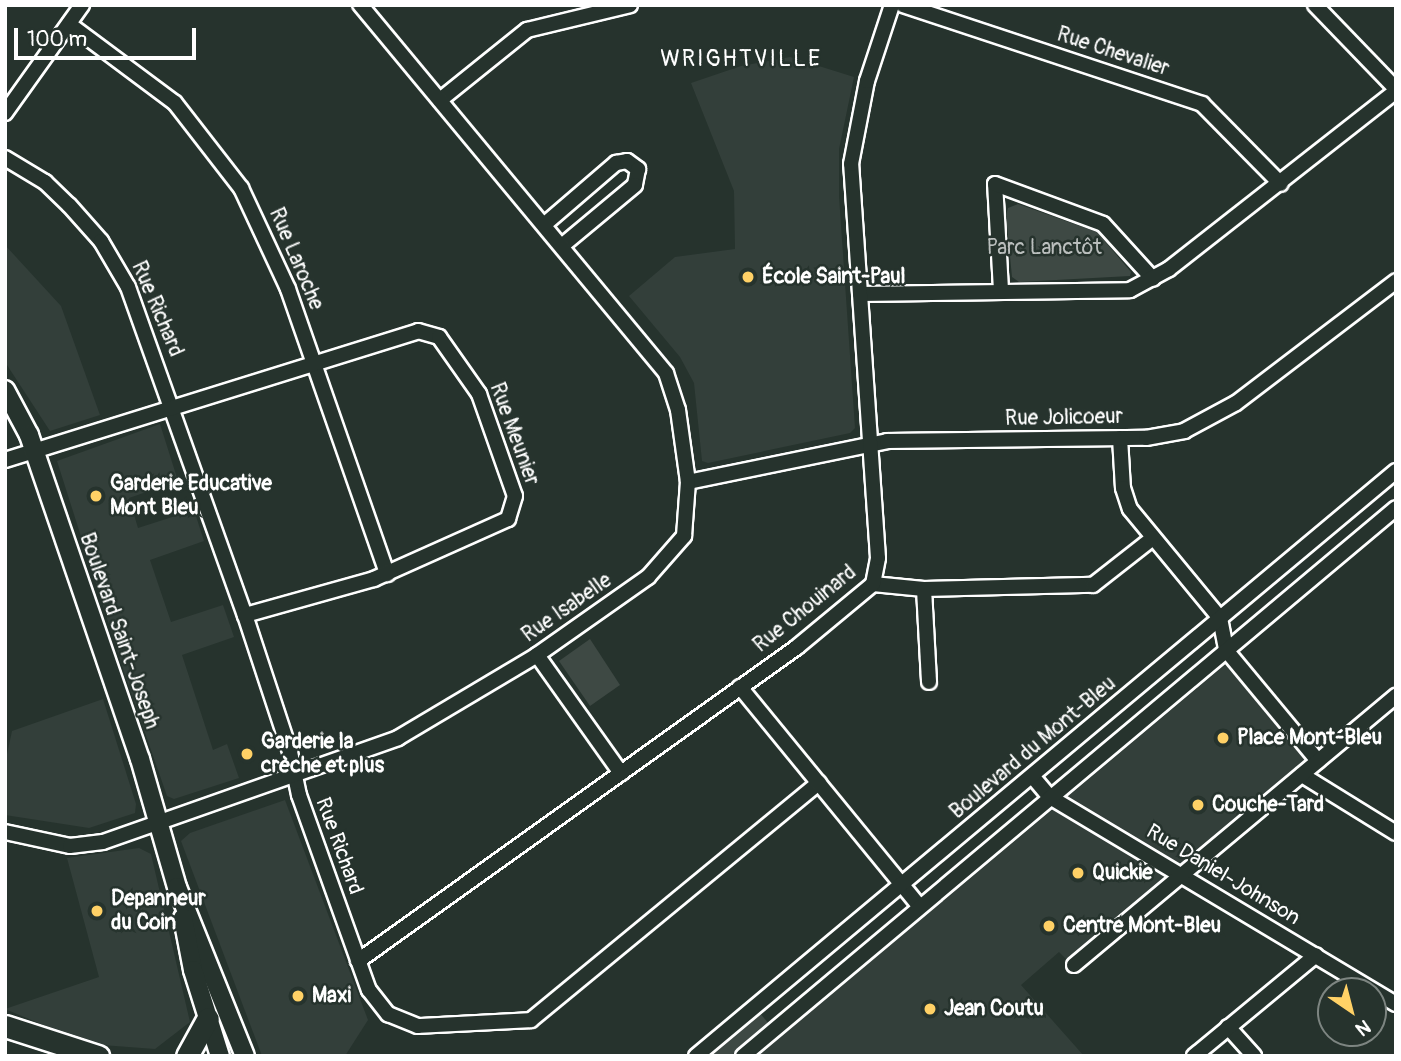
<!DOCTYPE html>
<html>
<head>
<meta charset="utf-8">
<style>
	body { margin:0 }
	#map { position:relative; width:1401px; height:1061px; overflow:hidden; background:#26332d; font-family:Pangolin,sans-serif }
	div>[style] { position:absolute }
	.built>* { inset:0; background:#333f3a }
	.green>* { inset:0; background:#3e4944 }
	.roads { filter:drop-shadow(2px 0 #fff) drop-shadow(-2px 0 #fff) drop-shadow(0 2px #fff) drop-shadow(0 -2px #fff) }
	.minor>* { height:14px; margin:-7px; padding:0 7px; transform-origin:7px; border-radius:7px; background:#26332d }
	.major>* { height:18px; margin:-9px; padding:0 9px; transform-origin:9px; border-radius:9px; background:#26332d }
	.highway>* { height:21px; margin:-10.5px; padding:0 10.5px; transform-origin:10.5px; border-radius:10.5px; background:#26332d }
	.dots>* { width:19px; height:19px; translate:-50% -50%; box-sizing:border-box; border:4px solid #26332d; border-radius:50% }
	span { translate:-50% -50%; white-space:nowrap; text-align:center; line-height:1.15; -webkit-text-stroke:5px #26332d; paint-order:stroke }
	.street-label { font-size:21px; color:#fff }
	.park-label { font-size:21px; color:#bbbfbe }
	.poi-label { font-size:21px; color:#fff; font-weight:700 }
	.left { translate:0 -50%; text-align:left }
	.neighbourhood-label { font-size:23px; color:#fff; letter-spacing:2px }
	.frame { position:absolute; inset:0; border:7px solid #fff; pointer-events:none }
	.north { position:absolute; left:1317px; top:977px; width:70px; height:70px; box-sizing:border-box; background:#26332d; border:2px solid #7d8581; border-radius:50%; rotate:145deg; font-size:19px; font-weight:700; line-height:28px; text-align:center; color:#fff }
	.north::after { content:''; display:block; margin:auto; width:24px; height:32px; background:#ffd166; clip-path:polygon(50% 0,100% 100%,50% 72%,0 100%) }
	.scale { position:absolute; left:14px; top:28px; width:182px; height:32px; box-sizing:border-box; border:4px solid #fff; border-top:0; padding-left:9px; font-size:21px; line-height:24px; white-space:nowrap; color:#fff; -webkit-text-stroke:5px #26332d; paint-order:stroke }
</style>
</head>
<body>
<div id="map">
	<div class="built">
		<div style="clip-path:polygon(790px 57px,854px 77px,839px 149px,839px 196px,855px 428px,850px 433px,708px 463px,702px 461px,694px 383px,680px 357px,629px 296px,675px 257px,735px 249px,734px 191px,691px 83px,741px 66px)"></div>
		<div style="clip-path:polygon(5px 245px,61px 306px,100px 415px,50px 431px,5px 362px)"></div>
		<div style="clip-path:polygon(160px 424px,178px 481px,129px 498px,138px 528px,194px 510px,204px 541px,150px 560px,171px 622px,223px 605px,234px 637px,182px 655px,213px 750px,227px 744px,239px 778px,174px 799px,167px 796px,125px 675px,57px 461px)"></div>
		<div style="clip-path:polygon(1226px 664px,1308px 757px,1067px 960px,1059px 952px,1021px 985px,1084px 1056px,758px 1056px)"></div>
		<div style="clip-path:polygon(103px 699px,136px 804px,135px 813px,89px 828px,5px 815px,5px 763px,12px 731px)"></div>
		<div style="clip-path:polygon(285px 800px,368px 1020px,345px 1056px,262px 1056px,181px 841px,190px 833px)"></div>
		<div style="clip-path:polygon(139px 848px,151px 854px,190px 1022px,155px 1049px,89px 1044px,5px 1009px,99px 977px,67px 858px)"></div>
	</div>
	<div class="green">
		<div style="clip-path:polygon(1018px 204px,1097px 232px,1131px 272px,1130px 276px,1019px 282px,1012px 277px,1006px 215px,1008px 208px)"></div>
		<div style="clip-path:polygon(590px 639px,620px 685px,590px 706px,559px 661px)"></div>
		<div style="clip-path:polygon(759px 1012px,769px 1024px,731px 1056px,708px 1056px)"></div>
	</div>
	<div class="roads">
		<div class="minor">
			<div style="left:903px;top:5px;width:315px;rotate:18.3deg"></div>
			<div style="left:1202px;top:104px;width:112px;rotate:45.4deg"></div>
			<div style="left:1315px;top:5px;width:117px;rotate:46deg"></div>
			<div style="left:69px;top:24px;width:132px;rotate:36.7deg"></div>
			<div style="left:175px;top:103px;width:108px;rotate:52.2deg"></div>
			<div style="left:241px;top:188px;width:111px;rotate:65deg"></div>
			<div style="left:288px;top:289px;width:302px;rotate:70.8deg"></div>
			<div style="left:440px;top:100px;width:112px;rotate:-38.8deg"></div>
			<div style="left:527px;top:30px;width:106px;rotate:-13.6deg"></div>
			<div style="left:5px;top:113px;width:133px;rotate:-54.5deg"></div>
			<div style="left:5px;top:158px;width:47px;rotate:31deg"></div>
			<div style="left:45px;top:182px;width:33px;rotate:44deg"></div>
			<div style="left:69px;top:205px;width:48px;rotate:48.4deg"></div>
			<div style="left:101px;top:241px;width:53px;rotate:59.6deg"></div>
			<div style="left:128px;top:287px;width:348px;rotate:70.4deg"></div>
			<div style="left:245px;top:615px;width:144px;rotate:71.8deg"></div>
			<div style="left:290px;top:752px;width:44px;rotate:78.2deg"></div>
			<div style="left:299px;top:795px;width:207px;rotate:70.3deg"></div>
			<div style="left:369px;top:990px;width:31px;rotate:52deg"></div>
			<div style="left:388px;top:1014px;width:32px;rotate:22deg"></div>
			<div style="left:418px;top:1026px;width:113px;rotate:-3deg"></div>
			<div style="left:531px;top:1020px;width:373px;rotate:-39.5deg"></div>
			<div style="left:545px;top:224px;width:94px;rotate:-40.7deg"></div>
			<div style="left:616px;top:163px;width:11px;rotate:-10deg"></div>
			<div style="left:627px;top:161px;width:14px;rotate:36deg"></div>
			<div style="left:638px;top:169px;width:16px;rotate:101deg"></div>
			<div style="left:635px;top:185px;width:94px;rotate:140.2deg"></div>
			<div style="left:1001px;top:290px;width:106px;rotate:-93.2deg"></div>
			<div style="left:995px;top:184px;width:115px;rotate:20.3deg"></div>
			<div style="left:1103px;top:224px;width:74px;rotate:47.7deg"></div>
			<div style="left:860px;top:294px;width:270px;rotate:-0.8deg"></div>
			<div style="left:1130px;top:290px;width:44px;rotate:-28.3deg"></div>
			<div style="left:1169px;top:269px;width:288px;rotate:-38.1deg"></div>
			<div style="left:1120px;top:438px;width:50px;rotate:86.6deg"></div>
			<div style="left:1123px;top:488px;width:22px;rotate:72deg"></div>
			<div style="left:1130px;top:509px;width:141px;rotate:50.5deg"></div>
			<div style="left:5px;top:460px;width:433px;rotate:-17.3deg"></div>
			<div style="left:418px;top:331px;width:22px;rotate:16deg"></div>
			<div style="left:439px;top:337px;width:70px;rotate:54.9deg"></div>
			<div style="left:479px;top:394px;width:108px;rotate:70.6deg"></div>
			<div style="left:515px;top:496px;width:24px;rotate:107deg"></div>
			<div style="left:508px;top:519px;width:147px;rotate:155.9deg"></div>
			<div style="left:374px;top:579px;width:134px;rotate:164.4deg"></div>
			<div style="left:688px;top:482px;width:203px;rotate:-11.6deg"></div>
			<div style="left:887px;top:441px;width:259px;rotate:-0.7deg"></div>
			<div style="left:1146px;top:438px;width:39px;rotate:-10deg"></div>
			<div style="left:1184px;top:431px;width:59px;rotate:-28.3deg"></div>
			<div style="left:1236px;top:403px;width:201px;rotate:-37.3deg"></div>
			<div style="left:873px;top:584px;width:51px;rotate:5.6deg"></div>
			<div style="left:924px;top:589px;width:169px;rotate:-1.4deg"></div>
			<div style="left:1093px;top:585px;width:76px;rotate:-38.1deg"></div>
			<div style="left:924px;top:589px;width:93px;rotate:86.9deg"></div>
			<div style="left:1220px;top:618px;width:33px;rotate:79deg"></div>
			<div style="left:1226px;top:650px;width:144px;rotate:50.3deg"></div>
			<div style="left:537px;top:655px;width:145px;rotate:54.6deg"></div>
			<div style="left:740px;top:687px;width:283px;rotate:50.7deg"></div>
			<div style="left:1302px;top:775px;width:110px;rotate:31.7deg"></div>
			<div style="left:1033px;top:777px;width:26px;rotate:50deg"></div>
			<div style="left:1050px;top:797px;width:403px;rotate:30.9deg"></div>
			<div style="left:5px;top:832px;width:66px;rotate:12.2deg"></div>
			<div style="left:70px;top:846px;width:33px;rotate:-7deg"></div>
			<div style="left:103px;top:842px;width:313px;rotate:-19.4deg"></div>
			<div style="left:398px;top:738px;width:162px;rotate:-30.8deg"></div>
			<div style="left:537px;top:655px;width:136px;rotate:-35.1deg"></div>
			<div style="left:648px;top:577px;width:55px;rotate:-48.7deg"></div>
			<div style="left:684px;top:536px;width:54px;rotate:-85.8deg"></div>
			<div style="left:688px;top:482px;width:73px;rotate:-97.9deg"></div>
			<div style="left:678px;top:410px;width:39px;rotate:-108deg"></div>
			<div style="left:666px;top:373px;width:479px;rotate:-129.7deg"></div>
			<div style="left:358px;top:961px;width:540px;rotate:-35.57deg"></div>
			<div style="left:797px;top:647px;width:99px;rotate:-39.7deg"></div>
			<div style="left:873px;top:584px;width:26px;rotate:-79deg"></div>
			<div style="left:878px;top:558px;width:395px;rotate:-93.9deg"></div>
			<div style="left:851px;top:164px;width:85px;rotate:-79.1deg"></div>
			<div style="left:867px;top:81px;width:80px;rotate:-71.8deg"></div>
			<div style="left:1074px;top:965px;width:420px;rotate:-39.9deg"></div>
			<div style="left:1228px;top:1027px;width:39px;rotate:48deg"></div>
			<div style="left:696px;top:1056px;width:912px;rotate:-39.89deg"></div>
			<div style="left:743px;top:1056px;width:852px;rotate:-40deg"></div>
			<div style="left:1194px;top:1056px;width:158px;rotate:-39.6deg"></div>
		</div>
		<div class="major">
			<div style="left:5px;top:390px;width:51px;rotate:61.9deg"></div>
			<div style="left:29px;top:435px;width:342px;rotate:71.1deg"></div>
			<div style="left:140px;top:759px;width:133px;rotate:73.9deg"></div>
			<div style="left:177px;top:887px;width:182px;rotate:68.1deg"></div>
			<div style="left:183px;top:918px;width:53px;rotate:79.1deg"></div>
			<div style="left:193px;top:970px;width:90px;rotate:72.6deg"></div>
		</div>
		<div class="highway">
			<div style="left:5px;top:1026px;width:98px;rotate:17.9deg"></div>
			<div style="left:187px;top:1056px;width:43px;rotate:-61.1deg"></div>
		</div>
	</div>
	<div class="dots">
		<div style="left:748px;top:277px;background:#ffd166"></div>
		<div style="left:96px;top:496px;background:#ffd166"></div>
		<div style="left:1223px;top:738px;background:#ffd166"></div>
		<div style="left:247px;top:754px;background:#ffd166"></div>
		<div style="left:1198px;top:805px;background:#ffd166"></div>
		<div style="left:1078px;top:873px;background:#ffd166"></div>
		<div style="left:97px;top:911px;background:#ffd166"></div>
		<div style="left:1049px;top:926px;background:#ffd166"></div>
		<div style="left:298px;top:996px;background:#ffd166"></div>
		<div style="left:930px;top:1009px;background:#ffd166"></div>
	</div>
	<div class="street-label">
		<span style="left:1113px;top:52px;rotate:18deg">Rue Chevalier</span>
		<span style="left:296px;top:259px;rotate:67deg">Rue Laroche</span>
		<span style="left:157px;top:309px;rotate:67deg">Rue Richard</span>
		<span style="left:1064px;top:418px;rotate:-1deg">Rue Jolicoeur</span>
		<span style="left:514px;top:434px;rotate:70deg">Rue Meunier</span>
		<span style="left:567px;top:608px;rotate:-35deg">Rue Isabelle</span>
		<span style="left:805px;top:609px;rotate:-39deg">Rue Chouinard</span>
		<span style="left:119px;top:631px;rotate:71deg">Boulevard Saint-Joseph</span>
		<span style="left:1033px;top:748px;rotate:-40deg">Boulevard du Mont-Bleu</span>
		<span style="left:339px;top:846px;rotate:70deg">Rue Richard</span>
		<span style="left:1223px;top:875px;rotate:31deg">Rue Daniel-Johnson</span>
	</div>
	<div class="park-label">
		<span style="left:1044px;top:248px">Parc Lanctôt</span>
	</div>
	<div class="poi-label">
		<span class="left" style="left:762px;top:277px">École Saint-Paul</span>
		<span class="left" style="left:110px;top:496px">Garderie Educative<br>Mont Bleu</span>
		<span class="left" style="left:1237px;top:738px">Place Mont-Bleu</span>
		<span class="left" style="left:261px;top:754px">Garderie la<br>crèche et plus</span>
		<span class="left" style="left:1212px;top:805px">Couche-Tard</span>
		<span class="left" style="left:1092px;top:873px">Quickie</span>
		<span class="left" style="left:111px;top:911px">Depanneur<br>du Coin</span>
		<span class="left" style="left:1063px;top:926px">Centre Mont-Bleu</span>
		<span class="left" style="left:312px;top:996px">Maxi</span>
		<span class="left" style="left:944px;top:1009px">Jean Coutu</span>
	</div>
	<div class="neighbourhood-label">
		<span style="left:741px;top:59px">WRIGHTVILLE</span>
	</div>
	<div class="frame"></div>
	<div class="north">N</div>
	<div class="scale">100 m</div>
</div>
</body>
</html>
